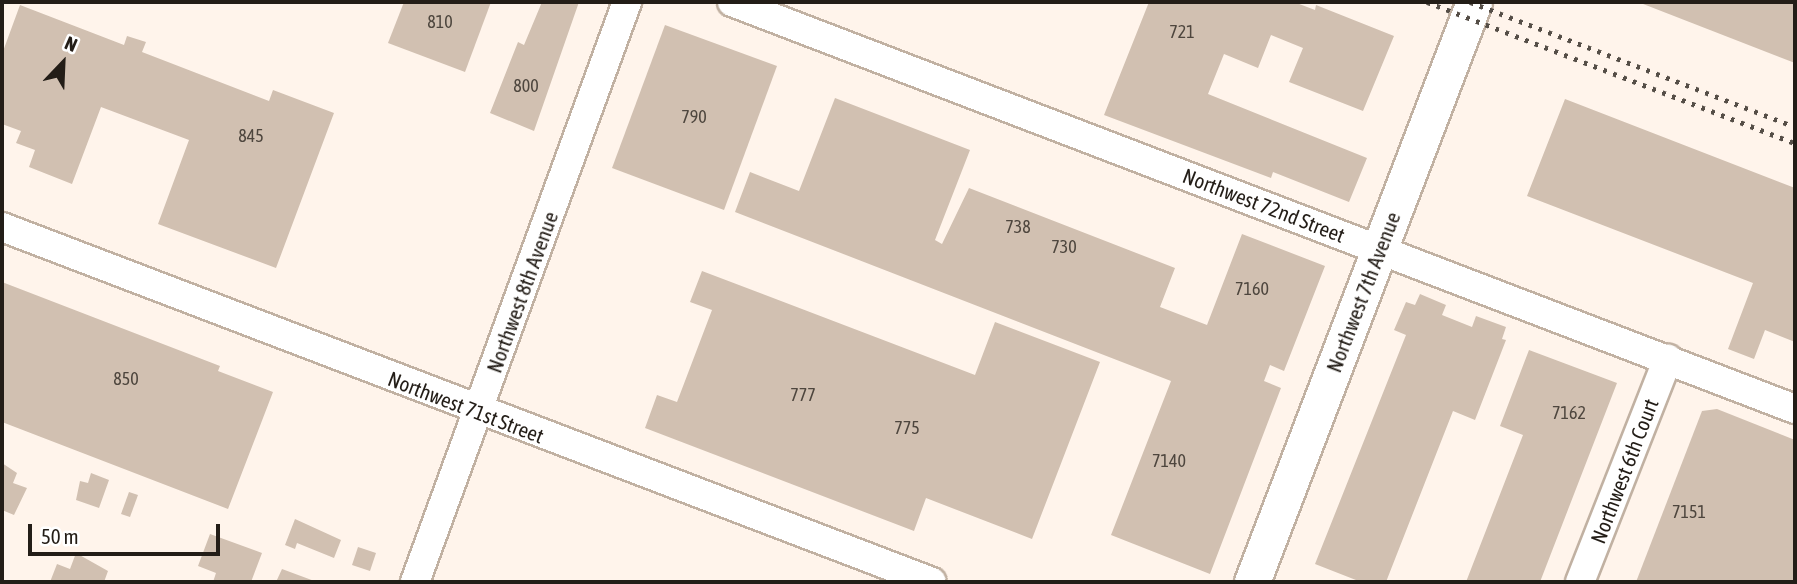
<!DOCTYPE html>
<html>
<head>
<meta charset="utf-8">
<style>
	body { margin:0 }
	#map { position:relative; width:1797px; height:584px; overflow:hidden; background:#fff4eb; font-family:"Asap Condensed",sans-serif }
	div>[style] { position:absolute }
	.building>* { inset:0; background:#d1c0b1 }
	.roads { filter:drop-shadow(2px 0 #c1b1a2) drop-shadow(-2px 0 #c1b1a2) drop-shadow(0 2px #c1b1a2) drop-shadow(0 -2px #c1b1a2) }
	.minor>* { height:28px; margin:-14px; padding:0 14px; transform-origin:14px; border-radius:14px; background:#fff }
	.major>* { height:35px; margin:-17.5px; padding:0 17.5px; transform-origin:17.5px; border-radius:17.5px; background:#fff }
	.rail>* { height:5px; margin-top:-2.5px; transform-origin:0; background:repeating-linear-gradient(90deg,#554e47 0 3.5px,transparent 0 10.5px) }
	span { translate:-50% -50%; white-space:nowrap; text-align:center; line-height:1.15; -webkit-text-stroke:5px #fff; paint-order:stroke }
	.number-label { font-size:18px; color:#4e463e }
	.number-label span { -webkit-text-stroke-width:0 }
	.street-label { font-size:21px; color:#231d17 }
	.frame { position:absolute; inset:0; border:4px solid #231d17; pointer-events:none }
	.north { position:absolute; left:28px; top:28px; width:70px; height:70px; -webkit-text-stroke:5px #fff; paint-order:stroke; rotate:23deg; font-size:19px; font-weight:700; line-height:28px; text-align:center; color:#231d17 }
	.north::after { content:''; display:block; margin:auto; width:24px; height:32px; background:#231d17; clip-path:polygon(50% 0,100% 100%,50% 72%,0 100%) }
	.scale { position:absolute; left:28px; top:524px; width:192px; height:32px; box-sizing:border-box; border:4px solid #231d17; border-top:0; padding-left:9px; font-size:21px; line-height:24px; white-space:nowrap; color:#231d17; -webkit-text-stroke:5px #fff; paint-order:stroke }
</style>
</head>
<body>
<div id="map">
	<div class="building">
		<div style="clip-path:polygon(404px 2px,491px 2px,465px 72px,388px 43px)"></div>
		<div style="clip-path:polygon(542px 2px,579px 2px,534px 131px,490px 113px,518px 42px,524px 45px)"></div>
		<div style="clip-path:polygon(1149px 2px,1294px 2px,1315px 10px,1316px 5px,1394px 36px,1363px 111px,1289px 82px,1303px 48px,1271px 35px,1258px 68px,1224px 54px,1208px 94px,1367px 158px,1349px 202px,1273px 172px,1271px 178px,1104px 115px)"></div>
		<div style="clip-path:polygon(1638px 2px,1795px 2px,1795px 63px)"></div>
		<div style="clip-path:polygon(20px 5px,124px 45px,127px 36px,146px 42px,142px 52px,269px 101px,273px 90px,334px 113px,276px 268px,158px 224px,189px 140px,101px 107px,72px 184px,29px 167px,35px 150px,16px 143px,21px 131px,2px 124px,2px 54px)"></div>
		<div style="clip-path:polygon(665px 25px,777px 66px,724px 210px,612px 168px)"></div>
		<div style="clip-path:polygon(835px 98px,970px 150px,935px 240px,942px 244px,969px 188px,1175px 268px,1160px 307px,1207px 325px,1242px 234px,1325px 266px,1284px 371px,1270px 365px,1264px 381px,1281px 388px,1210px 574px,1111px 535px,1171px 381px,735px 212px,750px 172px,799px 191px)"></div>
		<div style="clip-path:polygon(1565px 99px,1795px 188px,1795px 342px,1765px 330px,1754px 359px,1728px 349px,1753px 283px,1527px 196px)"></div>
		<div style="clip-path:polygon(702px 271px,975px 375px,995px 322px,1100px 362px,1032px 539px,926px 498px,914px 531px,645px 428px,657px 395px,677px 402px,712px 310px,690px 302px)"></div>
		<div style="clip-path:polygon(2px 282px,220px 366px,218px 371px,273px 392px,228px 509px,2px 422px)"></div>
		<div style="clip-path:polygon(1420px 294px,1446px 305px,1442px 315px,1472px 327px,1476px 316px,1506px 327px,1502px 339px,1506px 340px,1475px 420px,1453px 411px,1386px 582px,1361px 582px,1315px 564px,1406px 335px,1394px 330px,1406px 302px,1415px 305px)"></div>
		<div style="clip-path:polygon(1529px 350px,1617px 383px,1540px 582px,1466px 582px,1523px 435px,1500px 426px)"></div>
		<div style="clip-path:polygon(1717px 409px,1795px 440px,1795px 582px,1636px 582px,1702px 411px)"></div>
		<div style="clip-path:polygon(2px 463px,17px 473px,13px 483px,27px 488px,14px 515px,2px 510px)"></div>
		<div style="clip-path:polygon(91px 473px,109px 480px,99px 508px,76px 500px,80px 481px,88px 483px)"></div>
		<div style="clip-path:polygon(129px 492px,138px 495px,130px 517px,121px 514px)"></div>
		<div style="clip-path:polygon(295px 519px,341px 540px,334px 558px,297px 543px,295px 549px,285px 545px)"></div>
		<div style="clip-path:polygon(210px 534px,262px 553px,251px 582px,213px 582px,216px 573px,198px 566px)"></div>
		<div style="clip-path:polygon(358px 547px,376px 553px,370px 571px,352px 565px)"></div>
		<div style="clip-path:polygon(76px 553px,108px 571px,104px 582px,50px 582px,57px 564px,70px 569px)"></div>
		<div style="clip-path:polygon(282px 569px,317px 582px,276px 582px)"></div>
	</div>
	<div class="roads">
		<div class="minor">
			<div style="left:732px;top:2px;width:1138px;rotate:20.95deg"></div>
			<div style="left:2px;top:227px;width:995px;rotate:20.89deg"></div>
			<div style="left:415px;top:582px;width:618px;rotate:-69.92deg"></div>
			<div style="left:1580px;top:582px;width:240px;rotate:-68.5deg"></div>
		</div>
		<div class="major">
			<div style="left:1252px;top:582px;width:621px;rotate:-69.06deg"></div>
		</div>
	</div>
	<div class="rail">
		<div style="left:1427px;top:2px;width:394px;rotate:21deg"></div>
		<div style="left:1470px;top:2px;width:348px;rotate:21deg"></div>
	</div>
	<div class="number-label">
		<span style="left:440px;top:22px">810</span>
		<span style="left:1182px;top:32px">721</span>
		<span style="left:526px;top:86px">800</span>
		<span style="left:694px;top:117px">790</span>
		<span style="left:251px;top:136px">845</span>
		<span style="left:1018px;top:227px">738</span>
		<span style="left:1064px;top:247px">730</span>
		<span style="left:1252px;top:289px">7160</span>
		<span style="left:126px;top:379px">850</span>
		<span style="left:803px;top:395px">777</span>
		<span style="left:1569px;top:413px">7162</span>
		<span style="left:907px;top:428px">775</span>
		<span style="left:1169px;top:461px">7140</span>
		<span style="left:1689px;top:512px">7151</span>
	</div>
	<div class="street-label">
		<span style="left:1264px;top:205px;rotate:21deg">Northwest 72nd Street</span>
		<span style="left:522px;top:292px;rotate:-70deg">Northwest 8th Avenue</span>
		<span style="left:1363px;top:292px;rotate:-69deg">Northwest 7th Avenue</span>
		<span style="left:466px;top:407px;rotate:21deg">Northwest 71st Street</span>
		<span style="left:1624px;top:471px;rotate:-69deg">Northwest 6th Court</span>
	</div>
	<div class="frame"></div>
	<div class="north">N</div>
	<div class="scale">50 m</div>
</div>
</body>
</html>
